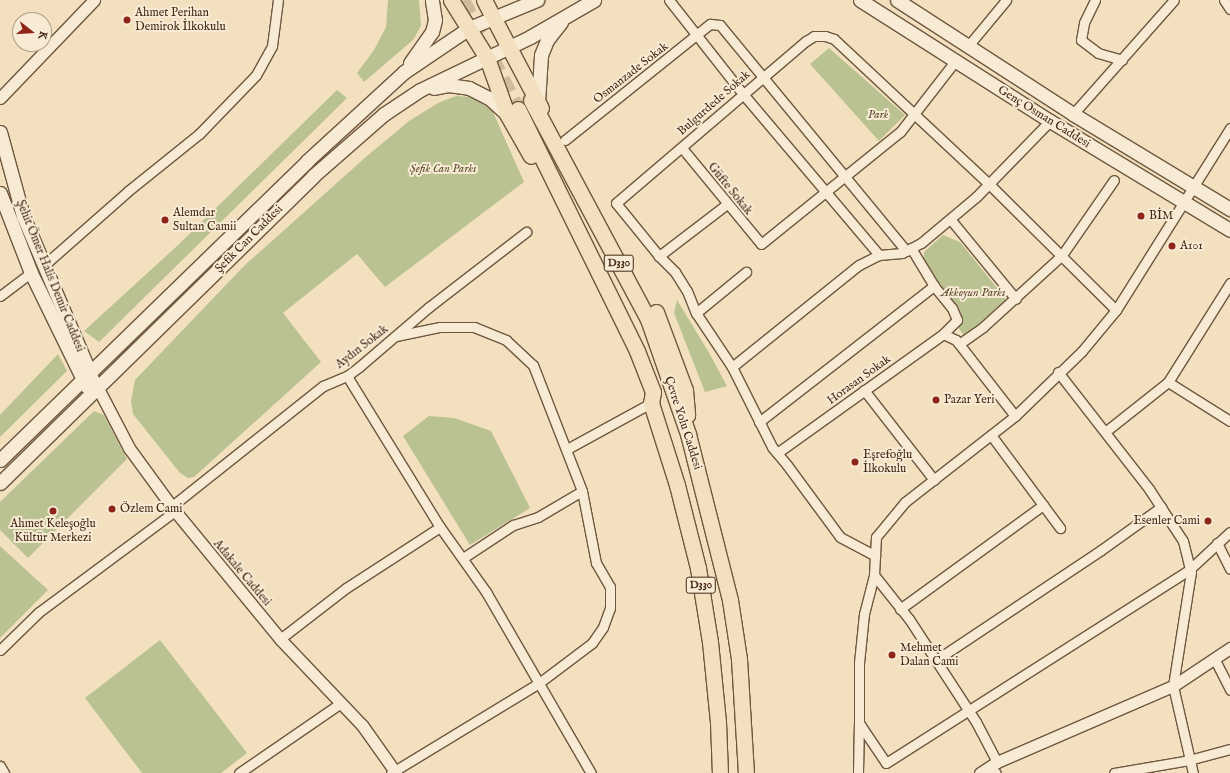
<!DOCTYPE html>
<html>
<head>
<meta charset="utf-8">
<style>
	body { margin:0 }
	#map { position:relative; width:1230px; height:773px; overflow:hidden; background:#f3e0be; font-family:"IM FELL English",serif }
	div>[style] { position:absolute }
	.green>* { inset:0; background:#bbc291 }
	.trunk-tunnel>* { height:15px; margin-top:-7.5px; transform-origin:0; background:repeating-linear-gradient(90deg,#d0bb9c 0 15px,transparent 0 23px) }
	.roads { filter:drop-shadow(1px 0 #6f573f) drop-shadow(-1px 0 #6f573f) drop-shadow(0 1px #6f573f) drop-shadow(0 -1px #6f573f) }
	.minor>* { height:9px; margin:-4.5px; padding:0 4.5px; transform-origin:4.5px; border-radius:4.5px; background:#f7ebd5 }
	.tertiary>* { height:11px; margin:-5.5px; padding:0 5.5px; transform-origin:5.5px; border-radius:5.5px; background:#f7ebd5 }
	.secondary>* { height:13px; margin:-6.5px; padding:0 6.5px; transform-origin:6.5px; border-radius:6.5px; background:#f7ebd5 }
	.trunk>* { height:15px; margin:-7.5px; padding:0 7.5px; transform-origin:7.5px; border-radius:7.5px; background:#f3e0be }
	.dots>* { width:11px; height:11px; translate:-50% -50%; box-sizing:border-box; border:2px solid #f7ebd5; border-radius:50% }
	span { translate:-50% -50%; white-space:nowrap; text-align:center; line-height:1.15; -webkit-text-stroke:4px #f7ebd5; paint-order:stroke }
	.shield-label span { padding:1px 3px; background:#f7ebd5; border:1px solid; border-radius:3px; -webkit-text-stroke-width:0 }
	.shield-label { font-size:11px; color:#432915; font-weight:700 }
	.poi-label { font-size:12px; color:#432915 }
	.left { translate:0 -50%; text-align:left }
	.right { translate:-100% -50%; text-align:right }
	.street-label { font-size:12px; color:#432915 }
	.park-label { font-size:12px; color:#614f34; font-style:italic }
	.north { position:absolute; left:12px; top:12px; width:40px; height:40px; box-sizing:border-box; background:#f7ebd5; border:1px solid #af9d88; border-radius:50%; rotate:107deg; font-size:11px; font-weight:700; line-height:16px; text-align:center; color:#432915 }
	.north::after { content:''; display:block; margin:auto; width:14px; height:18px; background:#8f2418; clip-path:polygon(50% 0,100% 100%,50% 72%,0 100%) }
</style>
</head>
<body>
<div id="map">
	<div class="green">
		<div style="clip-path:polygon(388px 0,419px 0,421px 26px,413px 40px,364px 82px,357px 73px,374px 50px,386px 27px)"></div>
		<div style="clip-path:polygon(829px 48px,905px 115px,879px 141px,810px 64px)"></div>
		<div style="clip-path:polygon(337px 90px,347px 98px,99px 342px,84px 331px,177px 246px)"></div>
		<div style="clip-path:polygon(456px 96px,472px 97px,492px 110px,524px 182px,385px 287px,357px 254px,283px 313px,321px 362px,194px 477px,188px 478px,180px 473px,133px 414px,131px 401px,135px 380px,244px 266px,367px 156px,409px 121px,438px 103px)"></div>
		<div style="clip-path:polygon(943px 235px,960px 242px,1006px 299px,965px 337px,958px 327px,961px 315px,924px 262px,924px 252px)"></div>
		<div style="clip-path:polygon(677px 300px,708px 351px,727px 386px,705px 392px,674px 313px)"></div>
		<div style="clip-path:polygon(58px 354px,67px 371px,0 437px,0 415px)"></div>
		<div style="clip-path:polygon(94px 411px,104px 415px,127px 459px,28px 558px,0 530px,0 502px)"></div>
		<div style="clip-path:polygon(429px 416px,454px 418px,491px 431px,530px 508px,470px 545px,403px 436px)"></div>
		<div style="clip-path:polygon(0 546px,48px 590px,0 638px)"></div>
		<div style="clip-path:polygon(160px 640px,247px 753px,221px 773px,142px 773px,85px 698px)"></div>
	</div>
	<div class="trunk-tunnel">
		<div style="left:463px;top:0;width:41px;rotate:64.1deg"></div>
		<div style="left:492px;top:58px;width:57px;rotate:63deg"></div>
	</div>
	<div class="roads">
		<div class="minor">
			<div style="left:669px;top:0;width:120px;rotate:51.8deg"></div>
			<div style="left:743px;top:94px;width:211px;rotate:49.8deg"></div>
			<div style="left:879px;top:255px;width:23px;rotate:-5deg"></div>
			<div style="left:902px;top:253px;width:21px;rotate:-28deg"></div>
			<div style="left:921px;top:243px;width:72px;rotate:-39.9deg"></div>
			<div style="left:976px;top:197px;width:106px;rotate:-45.8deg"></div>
			<div style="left:1095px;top:0;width:25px;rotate:116deg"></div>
			<div style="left:1084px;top:23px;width:17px;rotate:100deg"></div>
			<div style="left:1081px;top:40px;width:21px;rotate:37deg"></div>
			<div style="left:1098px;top:53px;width:25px;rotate:16deg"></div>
			<div style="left:1224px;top:0;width:11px;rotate:56deg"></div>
			<div style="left:968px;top:46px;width:60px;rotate:-50.4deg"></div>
			<div style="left:1073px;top:114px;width:152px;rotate:-48.5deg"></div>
			<div style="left:565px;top:140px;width:186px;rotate:-38.7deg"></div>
			<div style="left:710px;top:24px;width:10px;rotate:6deg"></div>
			<div style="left:720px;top:25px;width:293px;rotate:50.5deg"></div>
			<div style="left:682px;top:148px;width:124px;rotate:50.5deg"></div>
			<div style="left:761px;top:244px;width:179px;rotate:-38.9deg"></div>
			<div style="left:900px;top:132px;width:90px;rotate:-52.2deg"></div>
			<div style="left:727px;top:204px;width:86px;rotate:142.6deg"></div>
			<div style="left:659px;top:256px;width:68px;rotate:-129.1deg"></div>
			<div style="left:616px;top:203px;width:250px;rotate:-40.5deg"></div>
			<div style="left:806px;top:41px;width:9px;rotate:-32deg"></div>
			<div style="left:814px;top:36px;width:11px"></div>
			<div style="left:825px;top:36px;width:9px;rotate:18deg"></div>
			<div style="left:834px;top:39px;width:212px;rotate:43.1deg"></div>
			<div style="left:989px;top:184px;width:179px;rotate:44.8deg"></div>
			<div style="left:951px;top:220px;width:102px;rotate:50.6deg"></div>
			<div style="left:911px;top:248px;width:44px;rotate:58.8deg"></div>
			<div style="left:934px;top:286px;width:28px;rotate:51deg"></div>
			<div style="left:952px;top:308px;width:13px;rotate:67deg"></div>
			<div style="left:957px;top:320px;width:20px;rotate:135deg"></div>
			<div style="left:659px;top:256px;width:23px;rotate:45deg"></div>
			<div style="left:675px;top:272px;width:22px;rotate:58deg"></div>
			<div style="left:687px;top:291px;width:24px;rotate:68deg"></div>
			<div style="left:696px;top:313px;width:65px;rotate:56.3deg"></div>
			<div style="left:732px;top:367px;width:89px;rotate:63.4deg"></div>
			<div style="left:772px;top:447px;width:23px;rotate:50deg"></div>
			<div style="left:787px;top:465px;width:89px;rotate:53.6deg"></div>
			<div style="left:840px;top:537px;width:40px;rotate:28deg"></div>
			<div style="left:43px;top:266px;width:113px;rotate:-41.4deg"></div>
			<div style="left:128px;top:191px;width:91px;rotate:-38.8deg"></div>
			<div style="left:199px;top:134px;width:82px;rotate:-46deg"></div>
			<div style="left:256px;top:75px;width:33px;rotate:-61deg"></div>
			<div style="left:272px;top:46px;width:46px;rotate:-82.6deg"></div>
			<div style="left:0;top:296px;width:39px;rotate:-37deg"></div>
			<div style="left:696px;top:313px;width:65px;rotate:-39.4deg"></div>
			<div style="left:396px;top:336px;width:45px;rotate:-11.6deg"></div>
			<div style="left:440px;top:327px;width:34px"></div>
			<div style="left:474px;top:327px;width:35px;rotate:22deg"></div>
			<div style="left:506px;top:340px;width:37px;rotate:43deg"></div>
			<div style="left:533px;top:365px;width:135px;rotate:68.7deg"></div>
			<div style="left:582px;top:491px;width:51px;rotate:149.4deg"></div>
			<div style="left:538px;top:517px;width:26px;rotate:162deg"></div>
			<div style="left:513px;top:525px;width:60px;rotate:146.6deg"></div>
			<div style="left:959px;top:344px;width:29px;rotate:-35deg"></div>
			<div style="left:983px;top:327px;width:107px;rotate:-42.3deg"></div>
			<div style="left:1062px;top:255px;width:91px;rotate:-55.3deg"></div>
			<div style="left:732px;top:367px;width:163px;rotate:-38.8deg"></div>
			<div style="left:859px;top:265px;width:22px;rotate:-27deg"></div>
			<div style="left:1058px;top:372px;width:148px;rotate:52.1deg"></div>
			<div style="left:1149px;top:489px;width:62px;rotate:56.8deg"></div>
			<div style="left:1183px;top:541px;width:32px;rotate:76deg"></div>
			<div style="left:1191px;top:572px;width:115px;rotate:99deg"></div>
			<div style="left:1173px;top:686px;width:89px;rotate:77.1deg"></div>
			<div style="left:347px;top:376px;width:177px;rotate:58.4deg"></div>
			<div style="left:440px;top:527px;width:80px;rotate:54.7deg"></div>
			<div style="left:486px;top:592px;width:209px;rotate:59.9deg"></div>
			<div style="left:1168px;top:382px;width:73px;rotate:32.2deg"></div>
			<div style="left:864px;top:390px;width:114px;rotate:52.1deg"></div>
			<div style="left:759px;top:422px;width:222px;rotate:-37.9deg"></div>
			<div style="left:1105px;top:432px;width:80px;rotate:-38.4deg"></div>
			<div style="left:1168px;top:382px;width:117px;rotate:-57.9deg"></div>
			<div style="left:991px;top:435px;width:116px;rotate:53.4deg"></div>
			<div style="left:567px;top:449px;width:96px;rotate:-28.7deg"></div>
			<div style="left:777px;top:453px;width:204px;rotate:-35.6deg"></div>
			<div style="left:943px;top:334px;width:14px;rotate:25deg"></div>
			<div style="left:956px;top:340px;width:96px;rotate:52.2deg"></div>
			<div style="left:172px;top:506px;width:193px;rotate:-38.5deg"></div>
			<div style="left:323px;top:386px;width:26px;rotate:-23deg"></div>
			<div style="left:347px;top:376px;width:15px;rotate:-37deg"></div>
			<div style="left:359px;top:367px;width:92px;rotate:-40.6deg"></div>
			<div style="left:429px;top:307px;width:123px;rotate:-37.7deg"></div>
			<div style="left:1217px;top:543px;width:29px;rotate:63deg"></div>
			<div style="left:900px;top:609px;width:177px;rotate:-36deg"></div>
			<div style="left:280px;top:639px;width:83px;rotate:-37.7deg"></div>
			<div style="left:346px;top:588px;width:112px;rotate:-33deg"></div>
			<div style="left:0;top:650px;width:54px;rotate:-44.3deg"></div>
			<div style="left:39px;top:612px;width:169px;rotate:-36.6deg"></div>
			<div style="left:1214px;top:658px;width:36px;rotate:63deg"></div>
			<div style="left:936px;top:660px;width:198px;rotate:-33.7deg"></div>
			<div style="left:1101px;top:550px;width:74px;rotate:-35.6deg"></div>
			<div style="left:862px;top:728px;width:6px;rotate:-121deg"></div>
			<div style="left:859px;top:723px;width:60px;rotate:-90deg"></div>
			<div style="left:859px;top:663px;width:49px;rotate:-84.2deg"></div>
			<div style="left:864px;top:614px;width:40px;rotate:-75.6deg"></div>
			<div style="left:997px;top:762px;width:45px;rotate:-117.7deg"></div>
			<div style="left:976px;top:722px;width:123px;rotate:-123deg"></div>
			<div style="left:909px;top:619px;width:56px;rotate:-128.5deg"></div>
			<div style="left:874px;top:575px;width:38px;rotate:-87deg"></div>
			<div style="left:876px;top:537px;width:45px;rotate:-50.4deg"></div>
			<div style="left:905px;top:502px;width:140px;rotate:-38deg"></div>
			<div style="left:1015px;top:416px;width:93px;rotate:-44.1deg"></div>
			<div style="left:1082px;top:351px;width:53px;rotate:-50.3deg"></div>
			<div style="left:1116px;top:310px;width:215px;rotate:-57.9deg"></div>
			<div style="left:0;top:766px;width:8px;rotate:60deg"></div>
			<div style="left:990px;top:767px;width:8px;rotate:45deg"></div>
			<div style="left:239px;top:773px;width:124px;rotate:-34.5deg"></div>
			<div style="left:391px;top:773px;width:173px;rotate:-31.3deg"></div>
			<div style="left:539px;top:683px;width:66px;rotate:-37deg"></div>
			<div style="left:592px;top:643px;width:19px;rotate:-55deg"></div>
			<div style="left:603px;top:627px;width:20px;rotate:-70deg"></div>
			<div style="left:610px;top:608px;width:21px;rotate:-90deg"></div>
			<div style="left:610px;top:587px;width:28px;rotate:-120deg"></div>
			<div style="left:596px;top:563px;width:73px;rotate:-101deg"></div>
			<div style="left:858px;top:773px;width:50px;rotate:-88.9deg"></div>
			<div style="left:859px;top:723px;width:48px;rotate:56deg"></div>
			<div style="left:886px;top:763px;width:361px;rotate:-32.5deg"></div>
			<div style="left:1190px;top:569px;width:54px;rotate:-42.8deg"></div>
			<div style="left:1114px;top:773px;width:76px;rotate:-9.8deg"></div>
			<div style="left:1189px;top:760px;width:42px;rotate:-15deg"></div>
		</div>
		<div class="tertiary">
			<div style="left:0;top:98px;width:136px;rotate:-46.2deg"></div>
			<div style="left:90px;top:373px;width:85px;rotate:62.5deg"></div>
			<div style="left:129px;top:448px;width:78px;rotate:53.9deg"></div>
			<div style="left:175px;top:511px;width:166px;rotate:50.6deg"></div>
			<div style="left:280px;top:639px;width:119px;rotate:46.4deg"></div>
			<div style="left:362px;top:725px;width:59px;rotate:54.7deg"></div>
			<div style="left:980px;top:773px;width:20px;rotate:-33deg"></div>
			<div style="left:997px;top:762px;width:192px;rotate:-23.4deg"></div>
			<div style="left:1173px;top:686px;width:69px;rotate:-33.7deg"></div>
		</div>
		<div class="secondary">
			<div style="left:860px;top:0;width:225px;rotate:32.5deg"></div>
			<div style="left:1050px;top:121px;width:210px;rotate:31.2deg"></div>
			<div style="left:897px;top:0;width:210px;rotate:32.9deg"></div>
			<div style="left:1073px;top:114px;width:184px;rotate:31.2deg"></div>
			<div style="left:410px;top:63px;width:38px;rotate:-55deg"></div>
			<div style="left:432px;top:32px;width:12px;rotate:-76deg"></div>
			<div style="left:435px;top:20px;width:20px;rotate:-99deg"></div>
			<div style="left:434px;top:88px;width:14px;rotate:-12deg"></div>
			<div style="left:448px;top:85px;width:21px;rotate:8deg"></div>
			<div style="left:469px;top:88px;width:22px;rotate:27deg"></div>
			<div style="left:489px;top:98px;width:24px;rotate:42deg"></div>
			<div style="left:538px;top:102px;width:47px;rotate:-86.3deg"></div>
			<div style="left:541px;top:55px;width:16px;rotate:-68deg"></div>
			<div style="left:547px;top:40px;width:23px;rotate:-52deg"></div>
			<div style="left:0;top:132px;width:87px;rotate:74.7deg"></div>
			<div style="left:23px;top:216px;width:171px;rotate:66.9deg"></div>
			<div style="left:0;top:193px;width:86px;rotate:68.8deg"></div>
			<div style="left:31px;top:273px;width:126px;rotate:64deg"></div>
			<div style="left:0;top:460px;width:429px;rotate:-44.2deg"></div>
			<div style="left:307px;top:161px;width:132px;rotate:-42.5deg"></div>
			<div style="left:404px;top:72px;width:78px;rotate:-34.1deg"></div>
			<div style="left:469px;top:28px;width:74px;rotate:-22.4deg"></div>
			<div style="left:0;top:483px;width:438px;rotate:-44.4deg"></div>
			<div style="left:313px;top:176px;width:94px;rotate:-41.1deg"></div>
			<div style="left:384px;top:114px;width:43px;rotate:-33.7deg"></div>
			<div style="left:420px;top:90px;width:122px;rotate:-25.7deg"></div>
			<div style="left:530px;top:37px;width:74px;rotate:-30deg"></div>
		</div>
		<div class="trunk">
			<div style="left:451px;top:0;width:68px;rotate:58.2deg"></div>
			<div style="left:487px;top:58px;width:59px;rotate:70.3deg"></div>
			<div style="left:507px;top:114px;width:48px;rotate:60.3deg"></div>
			<div style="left:484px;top:0;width:122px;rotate:62.2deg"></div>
			<div style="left:531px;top:100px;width:248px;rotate:61.9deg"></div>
			<div style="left:648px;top:319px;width:122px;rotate:70.8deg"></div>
			<div style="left:688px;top:434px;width:171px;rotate:75.8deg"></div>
			<div style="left:730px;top:600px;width:60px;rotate:81.3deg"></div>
			<div style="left:739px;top:659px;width:114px;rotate:86.5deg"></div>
			<div style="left:518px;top:109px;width:270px;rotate:63.8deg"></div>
			<div style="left:637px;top:351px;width:44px;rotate:68.7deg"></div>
			<div style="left:653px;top:392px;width:11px;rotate:100deg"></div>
			<div style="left:651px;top:403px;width:86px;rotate:72.4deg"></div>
			<div style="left:677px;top:485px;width:86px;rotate:75.8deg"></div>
			<div style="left:698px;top:568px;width:75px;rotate:80.8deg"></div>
			<div style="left:710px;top:642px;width:80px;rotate:84.3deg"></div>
			<div style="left:718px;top:722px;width:51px;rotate:87.8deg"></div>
			<div style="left:656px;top:312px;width:83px;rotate:69.6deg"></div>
			<div style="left:685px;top:390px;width:25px;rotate:85deg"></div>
		</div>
	</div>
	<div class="dots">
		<div style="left:127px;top:20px;background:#8f2418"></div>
		<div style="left:1141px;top:216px;background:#8f2418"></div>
		<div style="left:165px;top:220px;background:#8f2418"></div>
		<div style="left:1172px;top:246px;background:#8f2418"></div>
		<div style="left:936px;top:400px;background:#8f2418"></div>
		<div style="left:855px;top:462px;background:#8f2418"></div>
		<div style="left:112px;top:509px;background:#8f2418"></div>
		<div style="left:53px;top:511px;background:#8f2418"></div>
		<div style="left:1208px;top:521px;background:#8f2418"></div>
		<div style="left:892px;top:655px;background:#8f2418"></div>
	</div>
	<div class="shield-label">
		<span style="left:619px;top:263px">D330</span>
		<span style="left:701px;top:585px">D330</span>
	</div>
	<div class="poi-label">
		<span class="left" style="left:135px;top:20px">Ahmet Perihan<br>Demirok İlkokulu</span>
		<span class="left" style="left:173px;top:220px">Alemdar<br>Sultan Camii</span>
		<span class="left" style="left:1149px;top:216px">BİM</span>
		<span class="left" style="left:1180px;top:246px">A101</span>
		<span class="left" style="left:944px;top:400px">Pazar Yeri</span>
		<span class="left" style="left:863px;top:462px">Eşrefoğlu<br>İlkokulu</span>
		<span class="left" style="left:120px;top:509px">Özlem Cami</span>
		<span class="right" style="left:1200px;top:521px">Esenler Cami</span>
		<span style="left:53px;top:531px">Ahmet Keleşoğlu<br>Kültür Merkezi</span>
		<span class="left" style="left:900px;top:655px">Mehmet<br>Dalan Cami</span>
	</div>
	<div class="street-label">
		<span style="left:631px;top:73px;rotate:-38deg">Osmanzade Sokak</span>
		<span style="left:714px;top:103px;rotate:-41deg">Bulgurdede Sokak</span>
		<span style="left:1044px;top:117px;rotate:32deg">Genç Osman Caddesi</span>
		<span style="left:730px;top:189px;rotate:51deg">Güfte Sokak</span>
		<span style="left:249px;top:239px;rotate:-45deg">Şefik Can Caddesi</span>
		<span style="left:50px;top:276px;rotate:68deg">Şehit Ömer Halis Demir Caddesi</span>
		<span style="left:362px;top:347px;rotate:-38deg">Aydın Sokak</span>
		<span style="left:859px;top:380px;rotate:-36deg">Horasan Sokak</span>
		<span style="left:683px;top:423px;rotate:72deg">Çevre Yolu Caddesi</span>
		<span style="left:242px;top:573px;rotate:50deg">Adakale Caddesi</span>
	</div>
	<div class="park-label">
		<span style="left:878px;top:115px">Park</span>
		<span style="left:443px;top:169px">Şefik Can Parkı</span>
		<span style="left:973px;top:293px">Akkoyun Parkı</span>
	</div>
	<div class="north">K</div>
</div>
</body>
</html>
